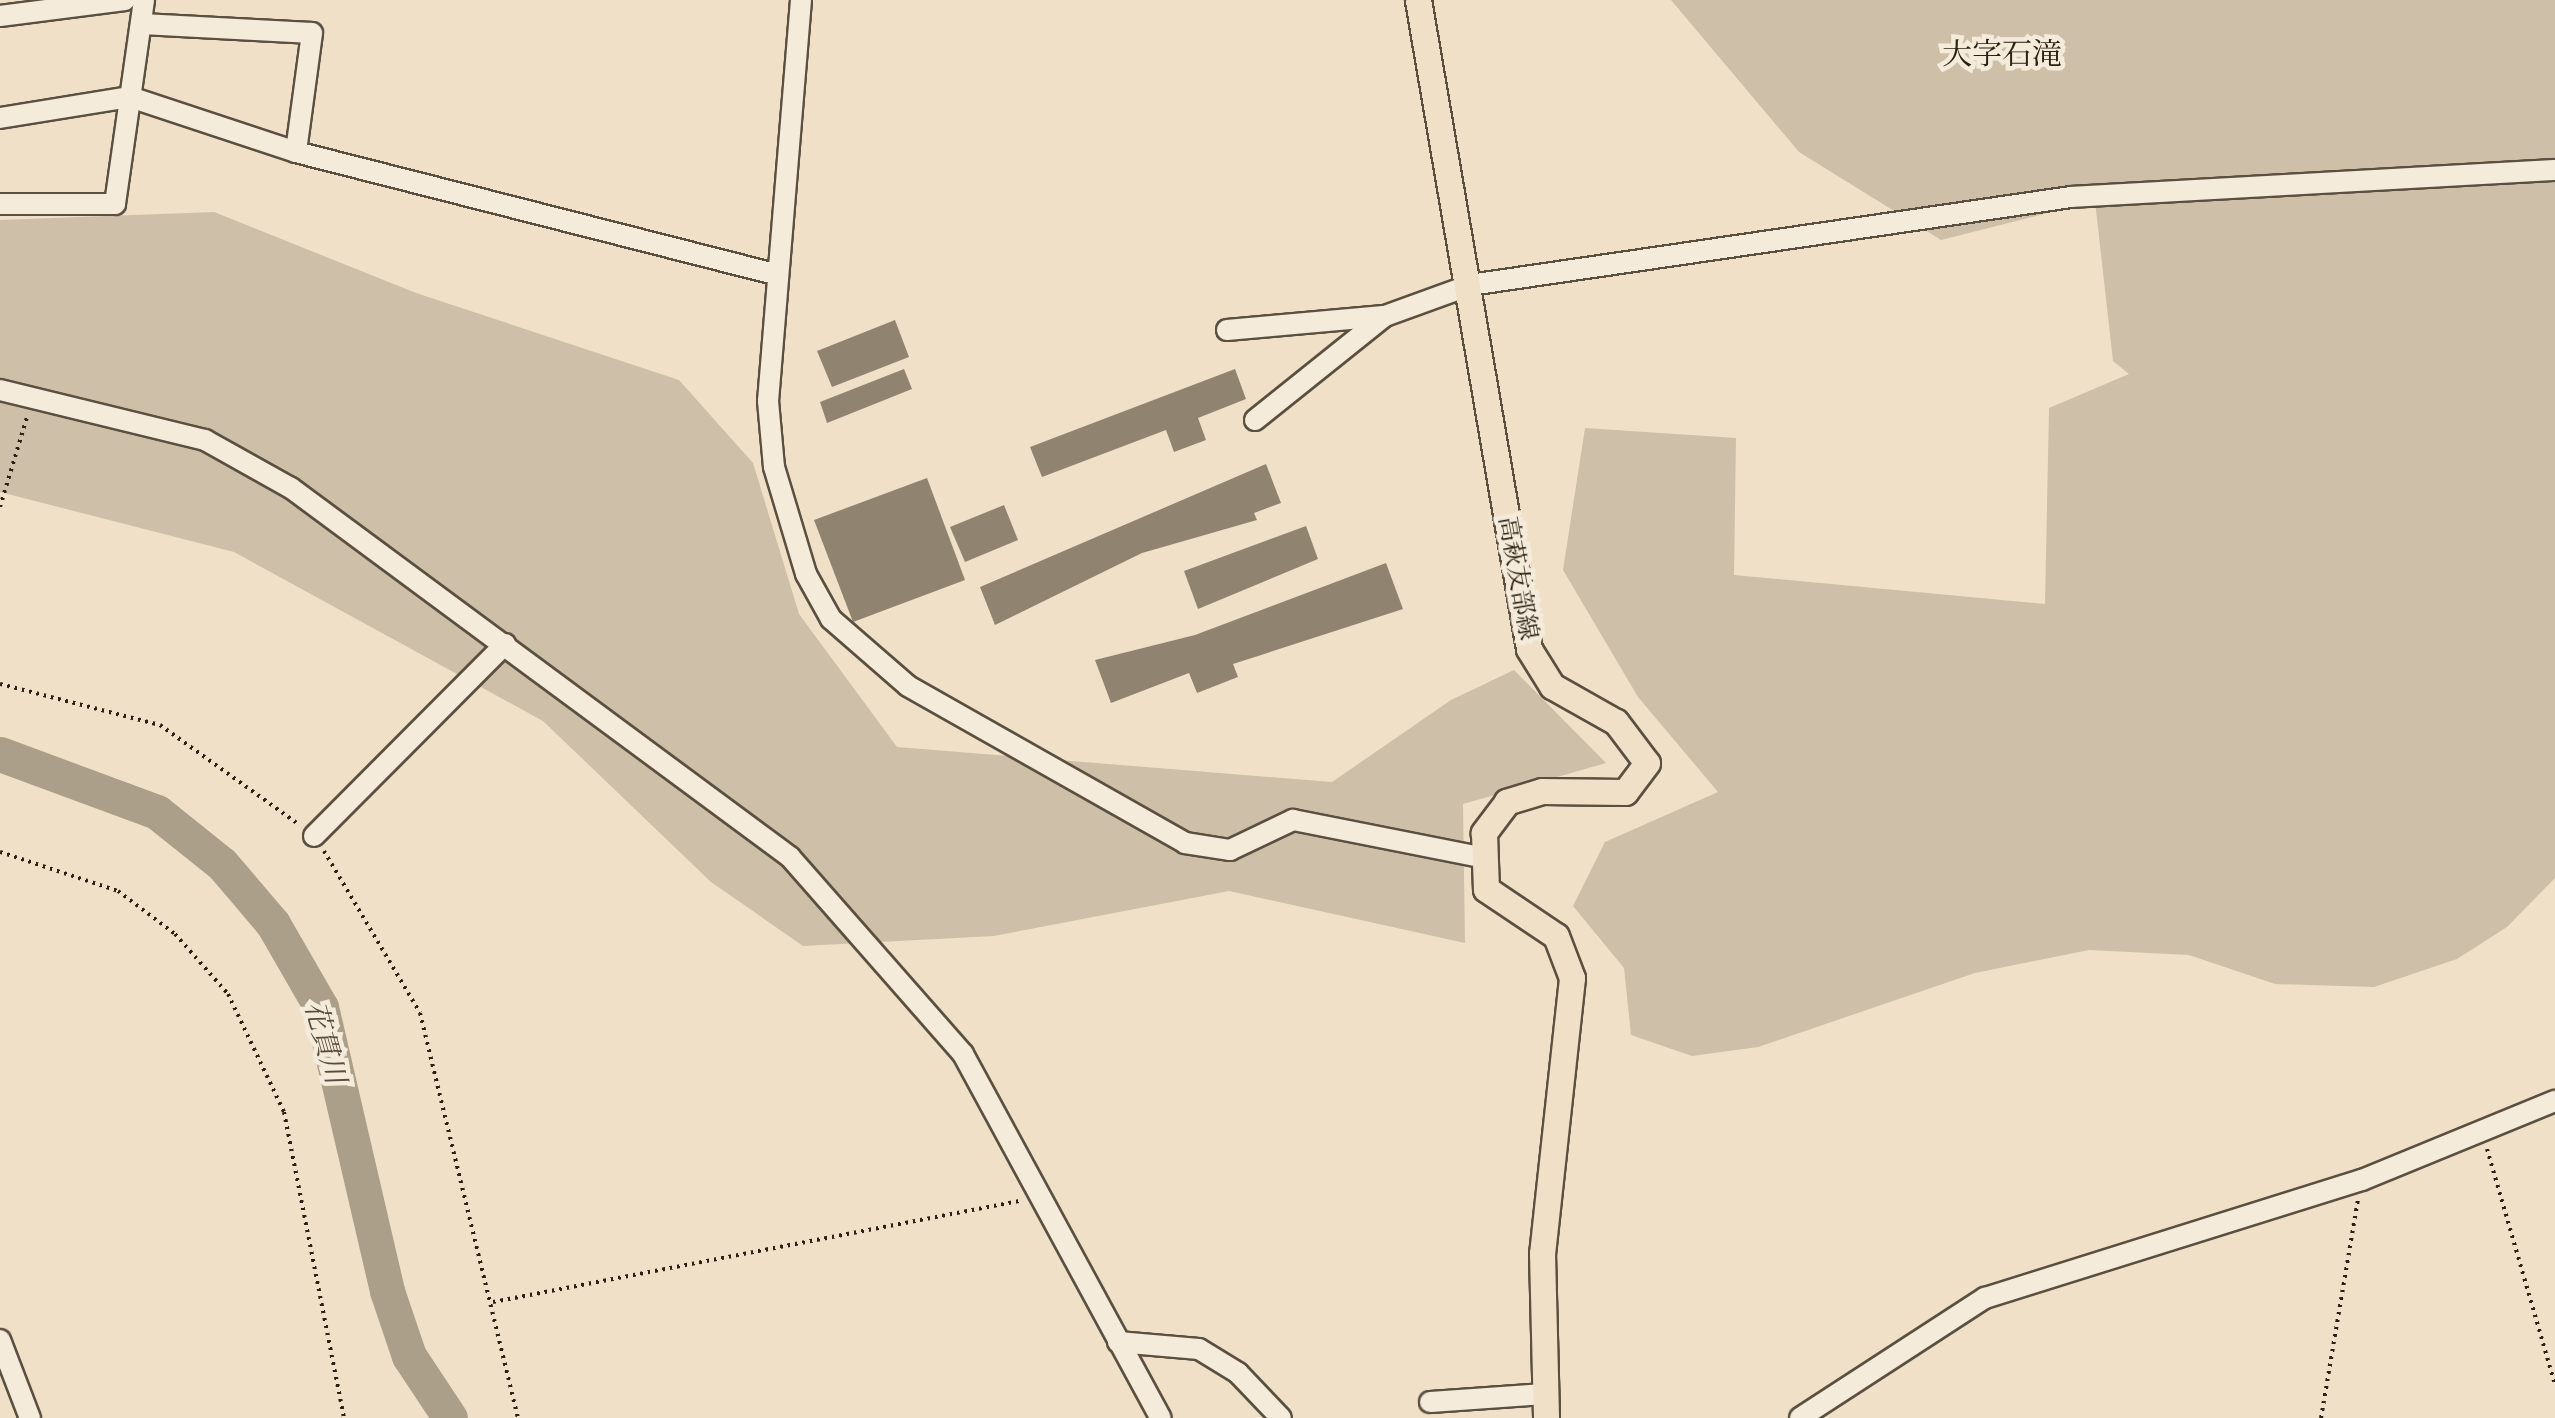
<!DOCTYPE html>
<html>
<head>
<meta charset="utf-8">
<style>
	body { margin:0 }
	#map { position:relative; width:2555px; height:1418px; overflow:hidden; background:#efe0c7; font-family:"Libre Caslon Text","Noto Serif JP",serif }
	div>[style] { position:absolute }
	.green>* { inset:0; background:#cebfa8 }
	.river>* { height:35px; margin:-17.5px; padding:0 17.5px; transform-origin:17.5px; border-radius:17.5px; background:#ac9f8a }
	.building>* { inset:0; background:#908471 }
	.path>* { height:4px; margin-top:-2px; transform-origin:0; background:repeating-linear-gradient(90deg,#2a2013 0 2.5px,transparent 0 7.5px) }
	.roads { filter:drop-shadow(2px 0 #5b5040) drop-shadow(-2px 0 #5b5040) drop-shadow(0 2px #5b5040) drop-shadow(0 -2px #5b5040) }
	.minor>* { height:20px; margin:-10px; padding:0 10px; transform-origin:10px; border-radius:10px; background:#f5ebdb }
	.major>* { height:25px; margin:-12.5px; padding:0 12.5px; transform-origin:12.5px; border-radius:12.5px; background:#efe0c7 }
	span { translate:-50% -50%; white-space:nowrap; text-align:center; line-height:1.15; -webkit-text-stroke:9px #f5ebdb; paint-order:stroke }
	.street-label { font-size:25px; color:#2a2013 }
	.water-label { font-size:28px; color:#584c3d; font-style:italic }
	.quarter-label { font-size:30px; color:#2a2013 }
</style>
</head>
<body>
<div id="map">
	<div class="green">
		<div style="clip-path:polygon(1671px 0,2555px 0,2555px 878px,2507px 927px,2457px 959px,2374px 987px,2275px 984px,2189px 955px,2089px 950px,1975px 973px,1758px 1047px,1692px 1056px,1631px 1035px,1624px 968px,1573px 906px,1605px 842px,1718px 792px,1638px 697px,1563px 570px,1585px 428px,1736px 438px,1734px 575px,2045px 604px,2049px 408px,2129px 374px,2113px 361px,2095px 201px,1941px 240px,1799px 152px)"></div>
		<div style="clip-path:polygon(214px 212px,416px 293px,679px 380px,753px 463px,799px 614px,897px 747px,1332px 782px,1451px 700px,1514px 670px,1606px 763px,1463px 804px,1465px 943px,1229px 891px,994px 936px,803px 946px,711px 882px,543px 721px,234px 552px,0 492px,0 220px)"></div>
	</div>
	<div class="river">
		<div style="left:0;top:754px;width:167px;rotate:20.3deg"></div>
		<div style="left:157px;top:812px;width:83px;rotate:38.7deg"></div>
		<div style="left:222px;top:864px;width:79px;rotate:49.6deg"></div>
		<div style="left:273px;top:924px;width:96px;rotate:60deg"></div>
		<div style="left:321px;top:1007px;width:292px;rotate:76.9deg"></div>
		<div style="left:387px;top:1291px;width:69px;rotate:71.3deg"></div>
		<div style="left:409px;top:1356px;width:74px;rotate:56.5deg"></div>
	</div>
	<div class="building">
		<div style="clip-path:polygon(895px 320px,909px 357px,832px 387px,817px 351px)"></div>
		<div style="clip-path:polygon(904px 369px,912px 389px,827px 423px,820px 402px)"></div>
		<div style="clip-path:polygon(1235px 369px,1246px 399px,1198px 418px,1206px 440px,1174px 452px,1166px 430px,1042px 477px,1030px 447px)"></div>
		<div style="clip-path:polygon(1266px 464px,1281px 503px,1254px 513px,1257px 520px,1142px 553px,995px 625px,980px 587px)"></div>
		<div style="clip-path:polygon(927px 478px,965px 580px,853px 622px,814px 520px)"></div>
		<div style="clip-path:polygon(1004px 505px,1018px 540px,965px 562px,950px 527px)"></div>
		<div style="clip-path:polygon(1306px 526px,1318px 559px,1198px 609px,1184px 571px)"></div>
		<div style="clip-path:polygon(1386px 563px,1403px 609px,1233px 664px,1238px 677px,1197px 693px,1189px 673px,1111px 703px,1095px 660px,1195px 635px)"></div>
	</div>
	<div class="path">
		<div style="left:0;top:507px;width:94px;rotate:-73.3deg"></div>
		<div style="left:0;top:684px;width:165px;rotate:14.4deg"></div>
		<div style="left:160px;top:725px;width:168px;rotate:35.6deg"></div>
		<div style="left:324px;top:851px;width:188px;rotate:59.3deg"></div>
		<div style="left:420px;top:1013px;width:417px;rotate:76.4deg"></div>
		<div style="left:0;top:852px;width:124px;rotate:18.3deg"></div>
		<div style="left:118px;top:891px;width:71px;rotate:37deg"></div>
		<div style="left:175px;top:934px;width:80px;rotate:48.5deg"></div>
		<div style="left:228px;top:994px;width:131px;rotate:64.6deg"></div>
		<div style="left:284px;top:1112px;width:312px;rotate:78.9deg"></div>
		<div style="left:2487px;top:1149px;width:245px;rotate:73.9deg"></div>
		<div style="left:493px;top:1302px;width:536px;rotate:-10.87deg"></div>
		<div style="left:2321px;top:1418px;width:222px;rotate:-80.4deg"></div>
	</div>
	<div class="roads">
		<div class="minor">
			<div style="left:801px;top:0;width:402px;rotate:94.7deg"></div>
			<div style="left:768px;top:401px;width:66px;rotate:84.8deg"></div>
			<div style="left:774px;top:467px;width:112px;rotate:73.3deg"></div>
			<div style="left:806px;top:574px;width:51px;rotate:60.9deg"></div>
			<div style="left:831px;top:619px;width:102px;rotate:41deg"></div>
			<div style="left:908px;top:686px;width:318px;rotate:29.5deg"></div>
			<div style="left:1185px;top:843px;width:46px;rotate:8.8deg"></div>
			<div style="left:1230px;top:850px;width:70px;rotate:-25.5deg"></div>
			<div style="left:1293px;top:820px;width:191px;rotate:11.2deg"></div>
			<div style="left:0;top:16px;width:126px;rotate:-7.3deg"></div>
			<div style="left:142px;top:24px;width:170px;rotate:3deg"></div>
			<div style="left:312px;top:33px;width:120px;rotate:97.7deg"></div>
			<div style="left:0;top:118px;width:132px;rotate:-9.2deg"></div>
			<div style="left:130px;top:97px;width:175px;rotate:18.3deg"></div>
			<div style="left:296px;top:152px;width:496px;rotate:14.3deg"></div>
			<div style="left:0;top:204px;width:115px"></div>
			<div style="left:115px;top:204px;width:206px;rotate:-81.9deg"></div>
			<div style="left:1227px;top:330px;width:157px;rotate:-5.1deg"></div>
			<div style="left:0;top:390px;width:211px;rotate:13.7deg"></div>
			<div style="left:205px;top:440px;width:98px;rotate:29.2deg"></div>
			<div style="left:291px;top:488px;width:621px;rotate:36.48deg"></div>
			<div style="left:790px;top:857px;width:262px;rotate:48.7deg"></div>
			<div style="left:963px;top:1054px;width:414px;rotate:61.5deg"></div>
			<div style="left:1255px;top:420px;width:166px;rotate:-38.7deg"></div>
			<div style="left:1385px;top:316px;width:90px;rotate:-20deg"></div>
			<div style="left:1470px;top:285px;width:607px;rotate:-8.33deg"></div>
			<div style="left:2071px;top:197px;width:485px;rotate:-3.2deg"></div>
			<div style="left:314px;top:836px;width:271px;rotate:-45.1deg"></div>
			<div style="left:0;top:1340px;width:84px;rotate:69deg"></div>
			<div style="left:1118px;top:1342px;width:81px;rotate:4.9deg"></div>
			<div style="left:1199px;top:1349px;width:46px;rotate:31.6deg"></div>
			<div style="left:1238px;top:1373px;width:62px;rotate:46.3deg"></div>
			<div style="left:1430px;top:1402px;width:115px;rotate:-4deg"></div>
			<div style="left:1800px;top:1418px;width:221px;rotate:-33deg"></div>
			<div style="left:1985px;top:1298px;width:395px;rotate:-17.4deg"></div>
			<div style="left:2362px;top:1180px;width:209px;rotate:-22.3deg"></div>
		</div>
		<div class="major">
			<div style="left:1418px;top:0;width:658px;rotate:80.29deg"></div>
			<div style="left:1529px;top:649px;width:44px;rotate:58.1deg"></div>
			<div style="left:1552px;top:686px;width:73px;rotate:29.4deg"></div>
			<div style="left:1616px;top:722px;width:51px;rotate:52.9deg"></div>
			<div style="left:1647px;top:763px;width:36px;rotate:127deg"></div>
			<div style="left:1625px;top:792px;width:83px;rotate:-179.3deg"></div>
			<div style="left:1542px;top:791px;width:37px;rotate:163deg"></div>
			<div style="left:1507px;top:802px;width:39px;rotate:127deg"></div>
			<div style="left:1484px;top:833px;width:56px;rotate:88deg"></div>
			<div style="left:1486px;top:889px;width:84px;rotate:33.9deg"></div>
			<div style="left:1556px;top:936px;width:45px;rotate:69.1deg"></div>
			<div style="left:1572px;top:978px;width:277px;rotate:96.2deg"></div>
			<div style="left:1542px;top:1253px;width:165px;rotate:88.6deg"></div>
		</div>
	</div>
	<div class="street-label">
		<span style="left:1518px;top:578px;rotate:80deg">高萩友部線</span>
	</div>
	<div class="water-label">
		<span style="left:326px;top:1042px;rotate:74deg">花貫川</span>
	</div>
	<div class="quarter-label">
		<span style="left:2002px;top:54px">大字石滝</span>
	</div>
</div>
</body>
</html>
